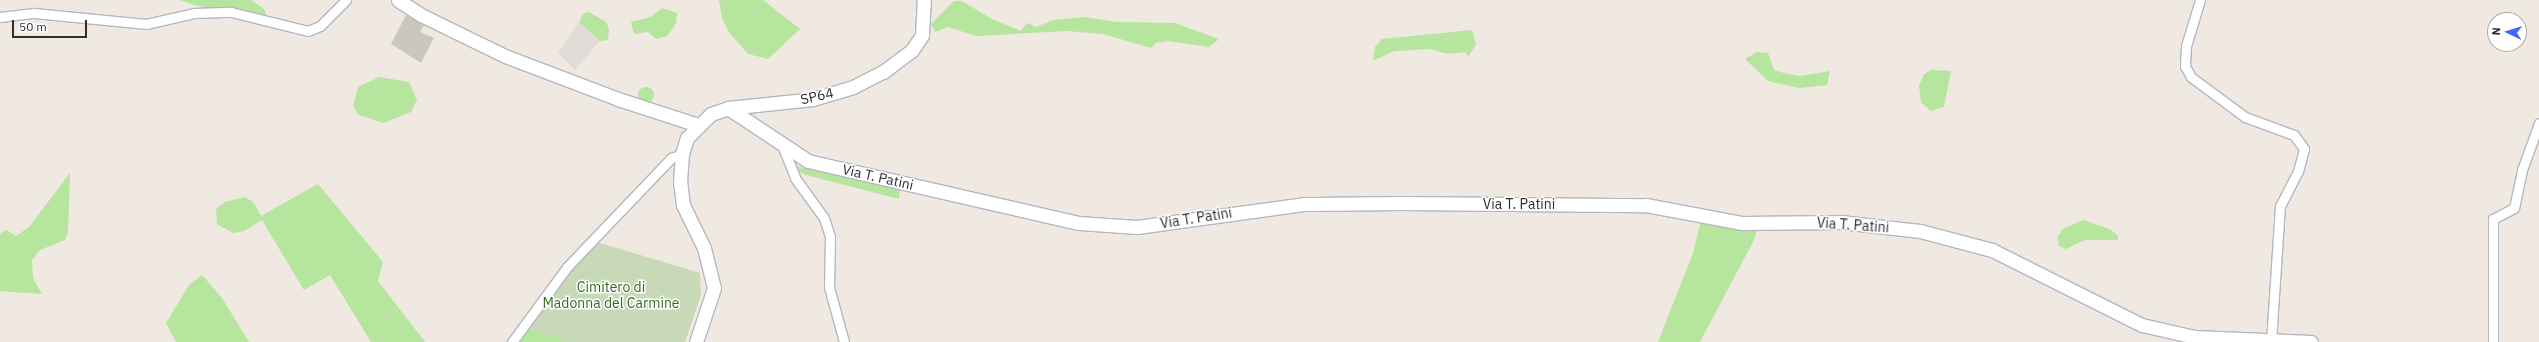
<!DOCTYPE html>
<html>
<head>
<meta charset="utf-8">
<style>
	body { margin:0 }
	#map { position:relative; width:2539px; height:342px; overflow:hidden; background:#efe9e1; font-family:"IBM Plex Sans",sans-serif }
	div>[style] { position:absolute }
	.green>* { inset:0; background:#b6e59e }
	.round { border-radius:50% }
	.cemetery>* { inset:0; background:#c8d9b8 }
	.plaza>* { inset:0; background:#dfdcd8 }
	.building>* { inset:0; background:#cbc7bf }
	.roads { filter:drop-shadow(1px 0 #b4b7c1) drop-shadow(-1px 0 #b4b7c1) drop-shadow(0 1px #b4b7c1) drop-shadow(0 -1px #b4b7c1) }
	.street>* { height:9px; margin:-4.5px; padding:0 4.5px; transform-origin:4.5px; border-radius:4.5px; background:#fff }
	.secondary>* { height:13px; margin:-6.5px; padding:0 6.5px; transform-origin:6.5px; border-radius:6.5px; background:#fff }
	span { translate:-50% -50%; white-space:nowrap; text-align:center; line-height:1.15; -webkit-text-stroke:3px #fff; paint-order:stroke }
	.street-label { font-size:14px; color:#2e2e2e }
	.park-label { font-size:14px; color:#2c6e1b }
	.north { position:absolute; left:2487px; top:12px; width:40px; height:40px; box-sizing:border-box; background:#fff; border:1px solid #ababab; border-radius:50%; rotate:274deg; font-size:11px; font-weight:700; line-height:16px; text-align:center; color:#2e2e2e }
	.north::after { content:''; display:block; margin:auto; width:14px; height:18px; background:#4264fb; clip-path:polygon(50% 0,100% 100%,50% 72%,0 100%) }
	.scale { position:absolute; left:12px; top:20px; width:75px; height:18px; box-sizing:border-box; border:2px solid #2e2e2e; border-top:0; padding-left:5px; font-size:12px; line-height:14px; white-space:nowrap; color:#2e2e2e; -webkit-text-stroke:3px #fff; paint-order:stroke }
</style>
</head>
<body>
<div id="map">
	<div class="green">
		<div style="clip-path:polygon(180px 0,251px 0,264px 9px,268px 18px,194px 5px)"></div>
		<div style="clip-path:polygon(719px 0,763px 0,800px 29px,768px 59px,748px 54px,728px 31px,722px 18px)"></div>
		<div style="clip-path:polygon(954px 1px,962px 1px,992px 19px,1021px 31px,1027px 23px,1036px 27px,1053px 20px,1084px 17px,1117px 22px,1175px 23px,1219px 39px,1209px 47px,1168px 41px,1156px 43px,1151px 48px,1103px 34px,1067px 31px,976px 36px,948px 27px,935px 32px,931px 24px)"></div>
		<div style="clip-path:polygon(662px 8px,677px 13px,676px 24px,667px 36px,656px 39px,648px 32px,634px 34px,631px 22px,651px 17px)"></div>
		<div style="clip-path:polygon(589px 12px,606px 22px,609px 29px,608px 40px,600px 41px,579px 22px,583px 14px)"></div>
		<div style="clip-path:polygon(1472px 30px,1476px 44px,1468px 57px,1466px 52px,1448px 54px,1430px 49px,1394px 51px,1373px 61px,1375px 47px,1382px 39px)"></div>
		<div style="clip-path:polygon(1757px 52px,1768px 53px,1774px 70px,1784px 73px,1800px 76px,1830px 71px,1827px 85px,1799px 88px,1768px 81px,1745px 59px)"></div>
		<div style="clip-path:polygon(1931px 70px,1951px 71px,1944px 107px,1931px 111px,1921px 102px,1919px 86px,1924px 74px)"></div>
		<div style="clip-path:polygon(379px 77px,409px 82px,417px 100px,411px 112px,383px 123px,359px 115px,353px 106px,358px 87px)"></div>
		<div class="round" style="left:638px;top:87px;width:16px;height:16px"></div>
		<div style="clip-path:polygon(796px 166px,900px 189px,899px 199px,806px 175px,797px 171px)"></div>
		<div style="clip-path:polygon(70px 173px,68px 232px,65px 240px,40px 250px,32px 260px,33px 278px,42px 294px,0 291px,0 234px,6px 230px,16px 236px,29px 227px)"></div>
		<div style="clip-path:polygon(318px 184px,383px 262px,378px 281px,425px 342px,371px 342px,330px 275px,304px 290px,262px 220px,244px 231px,233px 233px,217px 224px,216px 209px,225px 202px,245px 197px,253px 202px,261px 216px)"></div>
		<div style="clip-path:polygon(1701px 220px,1757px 230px,1754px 240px,1700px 342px,1658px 342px,1693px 253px)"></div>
		<div style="clip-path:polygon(2083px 220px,2110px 229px,2118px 236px,2118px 240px,2085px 240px,2066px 249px,2059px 246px,2057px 237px,2063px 229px)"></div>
		<div style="clip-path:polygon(202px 275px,222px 298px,249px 342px,176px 342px,166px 323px,189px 285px)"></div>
		<div style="clip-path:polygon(527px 328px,570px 342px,514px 342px)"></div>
	</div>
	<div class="cemetery">
		<div style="clip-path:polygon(597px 242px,700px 273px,701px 295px,685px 342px,570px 342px,527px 328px,577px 261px)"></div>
	</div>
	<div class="plaza">
		<div style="clip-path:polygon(579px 22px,600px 41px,575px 70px,558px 53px)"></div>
	</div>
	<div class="building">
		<div style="clip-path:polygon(406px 15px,424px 25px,420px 32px,434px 38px,421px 63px,391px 44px)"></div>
	</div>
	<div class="roads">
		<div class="street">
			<div style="left:2200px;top:0;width:48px;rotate:106.9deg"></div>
			<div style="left:2186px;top:46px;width:20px;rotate:93deg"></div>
			<div style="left:2185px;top:66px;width:13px;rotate:61deg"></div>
			<div style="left:2191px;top:77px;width:67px;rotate:36.5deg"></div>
			<div style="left:2245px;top:117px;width:52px;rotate:20.2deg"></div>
			<div style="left:2294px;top:135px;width:17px;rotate:54deg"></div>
			<div style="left:2304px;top:149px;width:23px;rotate:105deg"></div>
			<div style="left:2298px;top:171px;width:39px;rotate:117deg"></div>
			<div style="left:2280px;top:206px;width:134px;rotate:93.8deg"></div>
			<div style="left:0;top:17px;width:34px;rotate:-7deg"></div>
			<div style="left:34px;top:13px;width:113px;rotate:5.6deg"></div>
			<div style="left:146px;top:24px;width:49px;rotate:-12.9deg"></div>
			<div style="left:194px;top:13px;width:37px;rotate:-2deg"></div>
			<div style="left:231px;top:12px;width:79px;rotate:13.9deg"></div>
			<div style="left:308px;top:31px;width:13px;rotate:-23deg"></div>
			<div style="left:320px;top:26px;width:37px;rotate:-45deg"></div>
			<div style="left:782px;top:145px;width:35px;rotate:68deg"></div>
			<div style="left:795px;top:178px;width:49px;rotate:54.1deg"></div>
			<div style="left:824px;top:218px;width:19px;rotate:72deg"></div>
			<div style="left:830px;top:236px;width:51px;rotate:91.1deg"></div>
			<div style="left:829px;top:287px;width:57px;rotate:74.7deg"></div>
			<div style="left:512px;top:342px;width:93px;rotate:-53.7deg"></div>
			<div style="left:567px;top:267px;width:151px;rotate:-46.3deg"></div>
			<div style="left:671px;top:158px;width:12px;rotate:-20deg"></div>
			<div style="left:2493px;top:342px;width:123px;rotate:-90deg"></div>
			<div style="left:2493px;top:219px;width:24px;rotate:-28deg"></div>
			<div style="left:2514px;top:208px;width:39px;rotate:-78deg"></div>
			<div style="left:2522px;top:170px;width:50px;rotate:-70.1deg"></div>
		</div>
		<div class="secondary">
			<div style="left:398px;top:0;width:27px;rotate:33deg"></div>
			<div style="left:421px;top:15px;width:93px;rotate:26deg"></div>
			<div style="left:505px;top:56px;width:121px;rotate:20.8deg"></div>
			<div style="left:618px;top:99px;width:84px;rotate:18deg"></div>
			<div style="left:728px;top:108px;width:96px;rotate:33.5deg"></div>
			<div style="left:808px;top:161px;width:278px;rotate:12.9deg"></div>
			<div style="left:1079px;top:223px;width:58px;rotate:3.9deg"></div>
			<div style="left:1137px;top:227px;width:170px;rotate:-7.8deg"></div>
			<div style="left:1305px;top:204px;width:97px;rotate:-0.6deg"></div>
			<div style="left:1402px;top:203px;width:244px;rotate:0.5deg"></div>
			<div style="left:1646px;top:205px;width:98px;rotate:10.6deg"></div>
			<div style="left:1742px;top:223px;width:99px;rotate:-0.6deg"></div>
			<div style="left:1841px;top:222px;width:80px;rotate:6.5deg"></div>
			<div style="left:1920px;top:231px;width:74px;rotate:14.8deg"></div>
			<div style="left:1992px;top:250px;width:168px;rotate:26.6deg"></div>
			<div style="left:2142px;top:325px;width:54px;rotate:12.8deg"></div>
			<div style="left:2195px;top:337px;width:116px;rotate:2.5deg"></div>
			<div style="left:696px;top:342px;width:57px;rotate:-71.6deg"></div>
			<div style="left:714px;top:288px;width:41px;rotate:-104deg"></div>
			<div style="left:704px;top:248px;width:48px;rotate:-116deg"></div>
			<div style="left:683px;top:205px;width:23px;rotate:-97deg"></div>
			<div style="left:680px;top:182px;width:28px;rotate:-86deg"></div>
			<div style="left:682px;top:154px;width:17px;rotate:-73deg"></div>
			<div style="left:687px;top:138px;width:34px;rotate:-45deg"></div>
			<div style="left:711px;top:114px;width:18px;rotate:-19deg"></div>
			<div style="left:728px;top:108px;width:85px;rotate:-6deg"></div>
			<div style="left:813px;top:99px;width:42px;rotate:-16.7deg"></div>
			<div style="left:853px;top:87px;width:34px;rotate:-27deg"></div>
			<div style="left:883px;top:72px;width:36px;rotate:-37deg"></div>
			<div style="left:912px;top:50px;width:18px;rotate:-56deg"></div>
			<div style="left:922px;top:35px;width:35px;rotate:-87deg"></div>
		</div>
	</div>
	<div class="street-label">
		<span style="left:817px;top:96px;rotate:-13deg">SP64</span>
		<span style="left:878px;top:177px;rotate:13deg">Via T. Patini</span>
		<span style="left:1519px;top:204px">Via T. Patini</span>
		<span style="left:1196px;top:218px;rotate:-9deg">Via T. Patini</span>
		<span style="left:1853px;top:225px;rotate:4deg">Via T. Patini</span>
	</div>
	<div class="park-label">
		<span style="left:611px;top:295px">Cimitero di<br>Madonna del Carmine</span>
	</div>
	<div class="north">N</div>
	<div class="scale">50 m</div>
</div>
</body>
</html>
